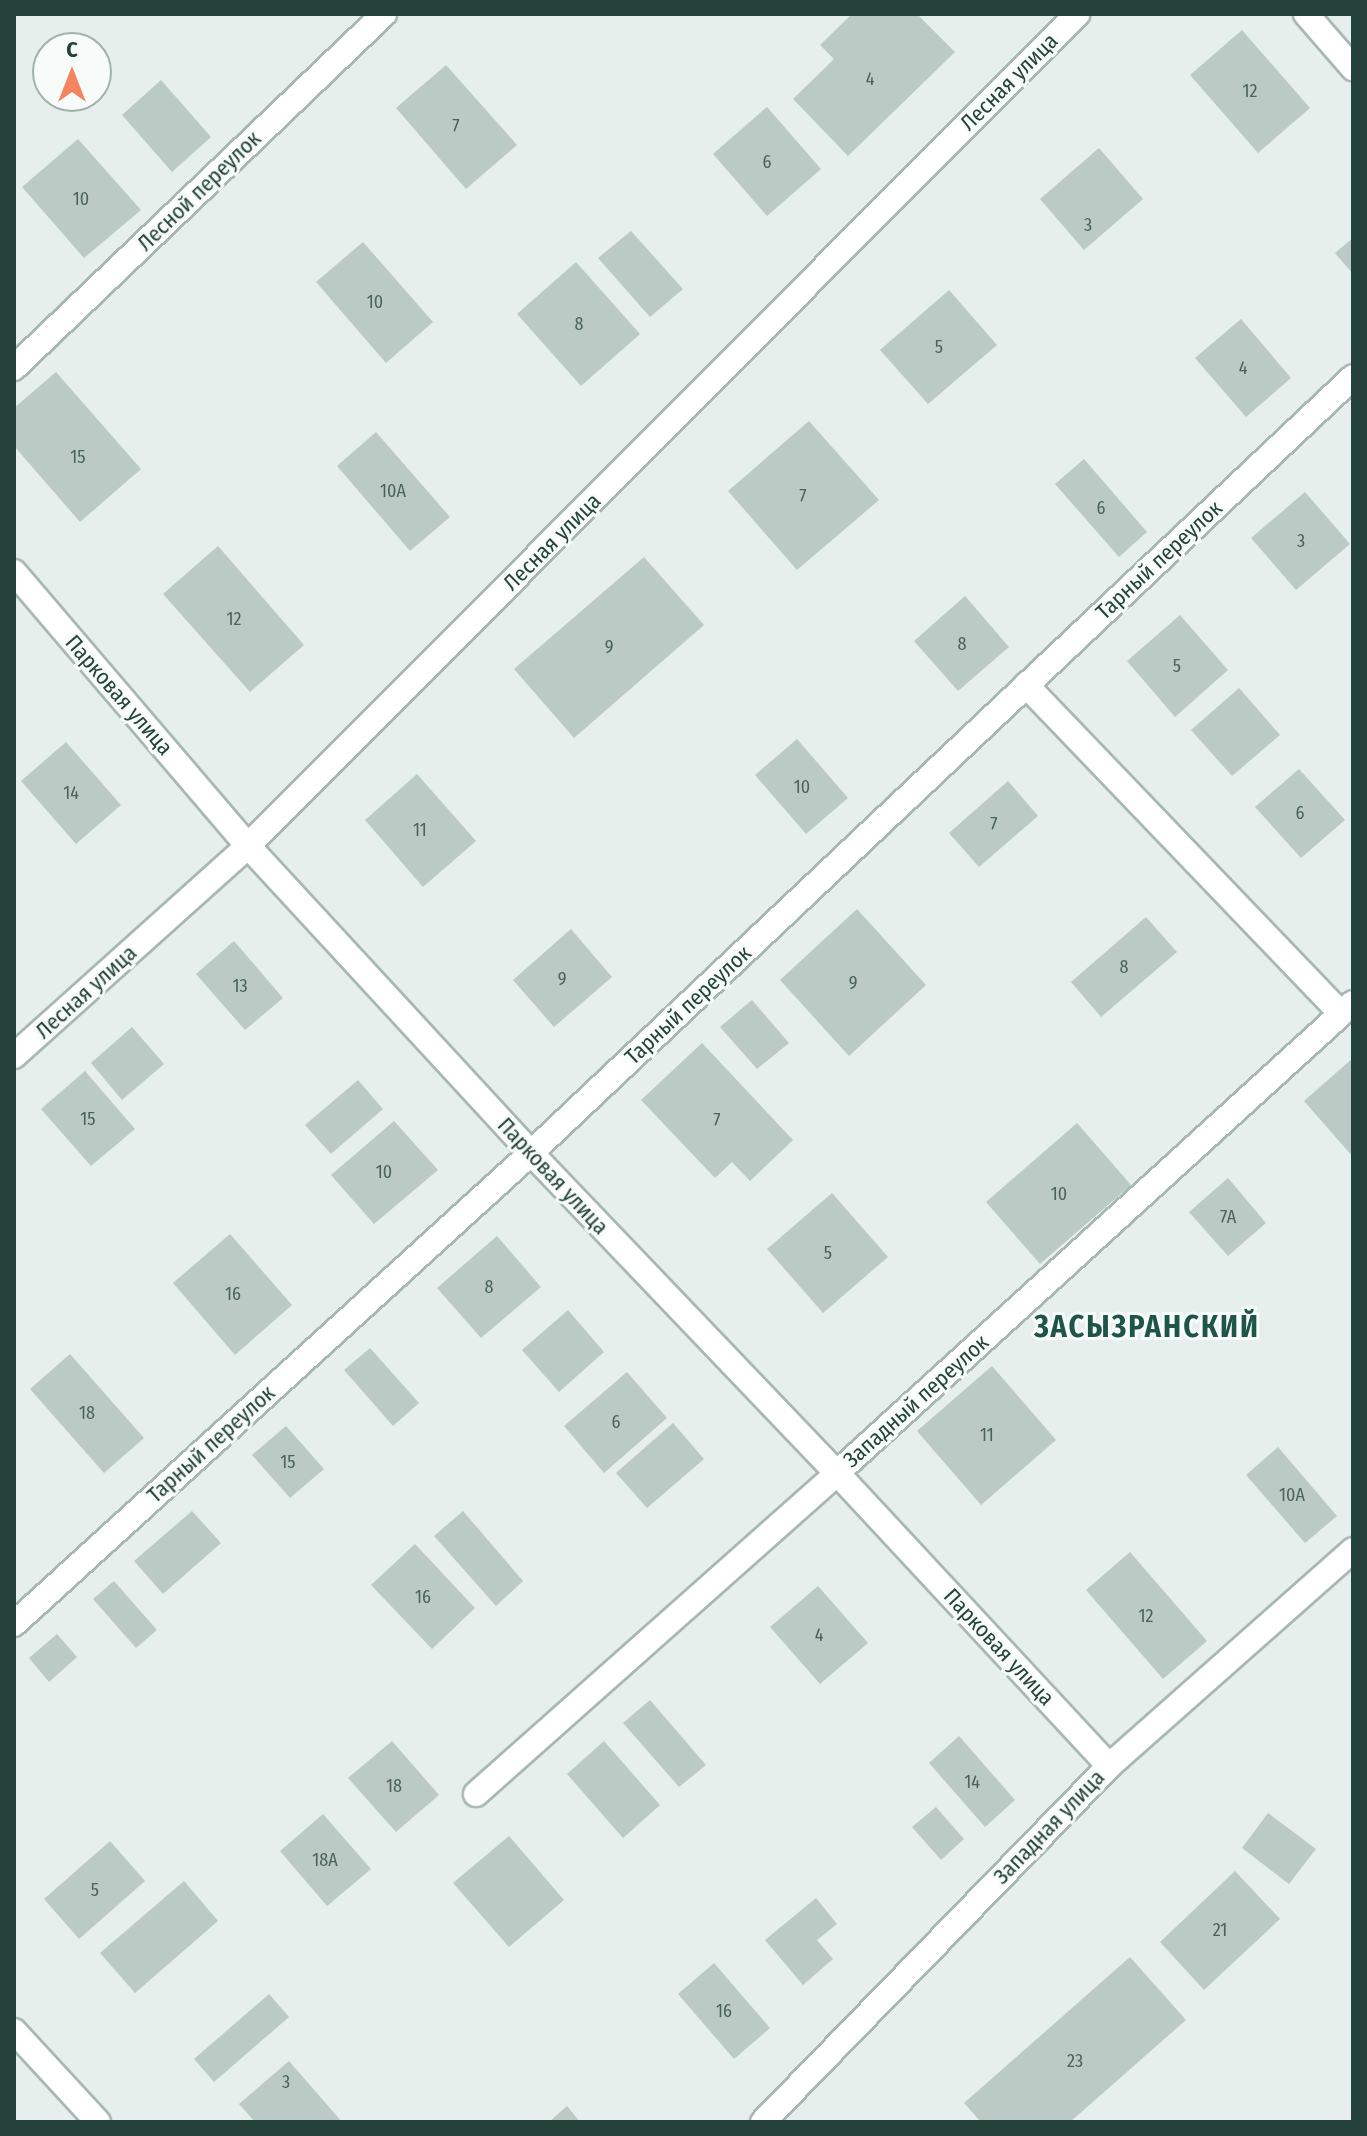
<!DOCTYPE html>
<html>
<head>
<meta charset="utf-8">
<style>
	body { margin:0 }
	#map { position:relative; width:1367px; height:2136px; overflow:hidden; background:#e6efeb; font-family:"Fira Sans Condensed",sans-serif }
	div>[style] { position:absolute }
	.building>* { inset:0; background:#bbcac4 }
	.roads { filter:drop-shadow(2px 0 #a8b8b2) drop-shadow(-2px 0 #a8b8b2) drop-shadow(0 2px #a8b8b2) drop-shadow(0 -2px #a8b8b2) }
	.lane>* { height:24px; margin:-12px; padding:0 12px; transform-origin:12px; border-radius:12px; background:#fff }
	.street>* { height:24px; margin:-12px; padding:0 12px; transform-origin:12px; border-radius:12px; background:#fff }
	span { translate:-50% -50%; white-space:nowrap; text-align:center; line-height:1.15; -webkit-text-stroke:6px #f7fbf9; paint-order:stroke }
	.number-label { font-size:18px; color:#4a645c }
	.number-label span { -webkit-text-stroke-width:0 }
	.street-label { font-size:22px; color:#24423a }
	.district-label { font-size:30px; color:#1f5548; font-weight:700; letter-spacing:2px }
	.frame { position:absolute; inset:0; border:16px solid #24423a; pointer-events:none }
	.north { position:absolute; left:32px; top:32px; width:80px; height:80px; box-sizing:border-box; background:#f7fbf9; border:2px solid #a3b1ad; border-radius:50%; rotate:0deg; font-size:22px; font-weight:700; line-height:32px; text-align:center; color:#24423a }
	.north::after { content:''; display:block; margin:auto; width:28px; height:36px; background:#f4845f; clip-path:polygon(50% 0,100% 100%,50% 72%,0 100%) }
</style>
</head>
<body>
<div id="map">
	<div class="building">
		<div style="clip-path:polygon(852px 14px,917px 14px,955px 52px,848px 156px,793px 99px,834px 59px,820px 45px)"></div>
		<div style="clip-path:polygon(1242px 30px,1310px 108px,1258px 153px,1190px 75px)"></div>
		<div style="clip-path:polygon(446px 65px,517px 145px,466px 189px,396px 108px)"></div>
		<div style="clip-path:polygon(161px 80px,211px 137px,172px 172px,122px 115px)"></div>
		<div style="clip-path:polygon(767px 107px,821px 169px,767px 216px,713px 154px)"></div>
		<div style="clip-path:polygon(78px 139px,141px 210px,84px 258px,22px 187px)"></div>
		<div style="clip-path:polygon(1099px 148px,1143px 199px,1084px 250px,1040px 199px)"></div>
		<div style="clip-path:polygon(631px 231px,683px 289px,650px 317px,598px 258px)"></div>
		<div style="clip-path:polygon(1353px 238px,1353px 274px,1335px 253px)"></div>
		<div style="clip-path:polygon(363px 242px,433px 322px,386px 363px,316px 282px)"></div>
		<div style="clip-path:polygon(576px 262px,640px 334px,581px 386px,517px 314px)"></div>
		<div style="clip-path:polygon(949px 290px,997px 345px,928px 404px,880px 350px)"></div>
		<div style="clip-path:polygon(1241px 319px,1291px 378px,1246px 417px,1195px 358px)"></div>
		<div style="clip-path:polygon(56px 372px,141px 469px,80px 522px,14px 446px,14px 408px)"></div>
		<div style="clip-path:polygon(809px 421px,879px 500px,797px 570px,728px 491px)"></div>
		<div style="clip-path:polygon(376px 432px,450px 517px,410px 551px,337px 466px)"></div>
		<div style="clip-path:polygon(1084px 459px,1147px 532px,1119px 557px,1055px 484px)"></div>
		<div style="clip-path:polygon(1305px 492px,1350px 544px,1296px 590px,1251px 538px)"></div>
		<div style="clip-path:polygon(218px 546px,304px 645px,250px 692px,163px 594px)"></div>
		<div style="clip-path:polygon(644px 557px,704px 625px,574px 738px,514px 669px)"></div>
		<div style="clip-path:polygon(965px 596px,1009px 647px,958px 691px,914px 641px)"></div>
		<div style="clip-path:polygon(1180px 615px,1228px 670px,1175px 717px,1127px 661px)"></div>
		<div style="clip-path:polygon(1239px 688px,1280px 735px,1232px 776px,1191px 730px)"></div>
		<div style="clip-path:polygon(797px 739px,848px 798px,806px 834px,755px 775px)"></div>
		<div style="clip-path:polygon(66px 742px,121px 805px,76px 844px,21px 781px)"></div>
		<div style="clip-path:polygon(1299px 769px,1345px 820px,1301px 858px,1255px 807px)"></div>
		<div style="clip-path:polygon(417px 774px,476px 841px,423px 887px,365px 820px)"></div>
		<div style="clip-path:polygon(1008px 781px,1038px 816px,979px 867px,949px 833px)"></div>
		<div style="clip-path:polygon(857px 909px,926px 985px,849px 1056px,780px 980px)"></div>
		<div style="clip-path:polygon(1146px 917px,1177px 952px,1101px 1017px,1071px 982px)"></div>
		<div style="clip-path:polygon(571px 929px,612px 977px,554px 1027px,513px 980px)"></div>
		<div style="clip-path:polygon(234px 941px,283px 998px,245px 1030px,196px 974px)"></div>
		<div style="clip-path:polygon(752px 1000px,789px 1043px,757px 1069px,720px 1027px)"></div>
		<div style="clip-path:polygon(132px 1027px,164px 1064px,122px 1100px,91px 1063px)"></div>
		<div style="clip-path:polygon(702px 1043px,793px 1140px,750px 1181px,732px 1162px,715px 1178px,641px 1100px)"></div>
		<div style="clip-path:polygon(1353px 1058px,1353px 1157px,1304px 1101px)"></div>
		<div style="clip-path:polygon(85px 1071px,135px 1129px,91px 1166px,41px 1109px)"></div>
		<div style="clip-path:polygon(358px 1080px,383px 1109px,331px 1154px,305px 1125px)"></div>
		<div style="clip-path:polygon(394px 1121px,438px 1170px,374px 1224px,331px 1175px)"></div>
		<div style="clip-path:polygon(1077px 1123px,1131px 1185px,1040px 1264px,986px 1202px)"></div>
		<div style="clip-path:polygon(1228px 1178px,1266px 1223px,1228px 1256px,1189px 1212px)"></div>
		<div style="clip-path:polygon(832px 1193px,888px 1257px,823px 1313px,767px 1249px)"></div>
		<div style="clip-path:polygon(230px 1234px,292px 1305px,235px 1355px,173px 1283px)"></div>
		<div style="clip-path:polygon(497px 1236px,541px 1287px,481px 1338px,437px 1288px)"></div>
		<div style="clip-path:polygon(568px 1310px,604px 1352px,559px 1392px,522px 1350px)"></div>
		<div style="clip-path:polygon(370px 1348px,419px 1403px,393px 1426px,344px 1370px)"></div>
		<div style="clip-path:polygon(70px 1354px,144px 1438px,104px 1473px,30px 1389px)"></div>
		<div style="clip-path:polygon(992px 1366px,1056px 1440px,981px 1505px,917px 1431px)"></div>
		<div style="clip-path:polygon(627px 1372px,667px 1418px,604px 1473px,564px 1426px)"></div>
		<div style="clip-path:polygon(673px 1423px,704px 1459px,647px 1508px,616px 1473px)"></div>
		<div style="clip-path:polygon(286px 1426px,324px 1469px,290px 1498px,252px 1455px)"></div>
		<div style="clip-path:polygon(1278px 1447px,1337px 1516px,1305px 1543px,1246px 1475px)"></div>
		<div style="clip-path:polygon(192px 1511px,221px 1543px,163px 1594px,134px 1561px)"></div>
		<div style="clip-path:polygon(463px 1511px,523px 1581px,496px 1606px,434px 1536px)"></div>
		<div style="clip-path:polygon(415px 1544px,475px 1608px,432px 1649px,371px 1585px)"></div>
		<div style="clip-path:polygon(1130px 1552px,1207px 1641px,1163px 1679px,1086px 1590px)"></div>
		<div style="clip-path:polygon(114px 1581px,157px 1630px,136px 1648px,93px 1599px)"></div>
		<div style="clip-path:polygon(818px 1586px,868px 1643px,820px 1684px,770px 1627px)"></div>
		<div style="clip-path:polygon(57px 1634px,77px 1657px,49px 1682px,29px 1658px)"></div>
		<div style="clip-path:polygon(650px 1700px,706px 1765px,679px 1787px,623px 1723px)"></div>
		<div style="clip-path:polygon(959px 1736px,1015px 1800px,985px 1827px,929px 1763px)"></div>
		<div style="clip-path:polygon(392px 1741px,439px 1795px,396px 1832px,348px 1778px)"></div>
		<div style="clip-path:polygon(604px 1741px,660px 1805px,623px 1838px,567px 1774px)"></div>
		<div style="clip-path:polygon(936px 1807px,964px 1839px,941px 1860px,912px 1827px)"></div>
		<div style="clip-path:polygon(1268px 1813px,1316px 1849px,1289px 1884px,1242px 1848px)"></div>
		<div style="clip-path:polygon(323px 1814px,371px 1869px,327px 1906px,280px 1851px)"></div>
		<div style="clip-path:polygon(509px 1836px,564px 1900px,509px 1947px,453px 1883px)"></div>
		<div style="clip-path:polygon(110px 1841px,145px 1881px,79px 1939px,44px 1899px)"></div>
		<div style="clip-path:polygon(1235px 1871px,1280px 1919px,1204px 1990px,1160px 1942px)"></div>
		<div style="clip-path:polygon(184px 1881px,218px 1921px,135px 1993px,100px 1953px)"></div>
		<div style="clip-path:polygon(816px 1898px,837px 1924px,817px 1940px,833px 1959px,803px 1985px,765px 1940px)"></div>
		<div style="clip-path:polygon(1130px 1957px,1186px 2020px,1070px 2122px,981px 2122px,964px 2103px)"></div>
		<div style="clip-path:polygon(714px 1963px,770px 2028px,734px 2059px,678px 1994px)"></div>
		<div style="clip-path:polygon(269px 1994px,289px 2017px,214px 2082px,194px 2059px)"></div>
		<div style="clip-path:polygon(289px 2061px,342px 2122px,255px 2122px,239px 2104px)"></div>
		<div style="clip-path:polygon(567px 2106px,580px 2122px,549px 2122px)"></div>
	</div>
	<div class="roads">
		<div class="lane">
			<div style="left:1026px;top:685px;width:455px;rotate:46.2deg"></div>
		</div>
		<div class="street">
			<div style="left:1306px;top:14px;width:72px;rotate:49deg"></div>
			<div style="left:14px;top:368px;width:512px;rotate:-43.73deg"></div>
			<div style="left:14px;top:572px;width:360px;rotate:49.5deg"></div>
			<div style="left:248px;top:846px;width:418px;rotate:47.3deg"></div>
			<div style="left:531px;top:1153px;width:443px;rotate:46.3deg"></div>
			<div style="left:837px;top:1473px;width:400px;rotate:47.1deg"></div>
			<div style="left:14px;top:1056px;width:314px;rotate:-41.9deg"></div>
			<div style="left:248px;top:846px;width:1175px;rotate:-45.1deg"></div>
			<div style="left:14px;top:1624px;width:699px;rotate:-42.33deg"></div>
			<div style="left:531px;top:1153px;width:1130px;rotate:-43.35deg"></div>
			<div style="left:476px;top:1794px;width:483px;rotate:-41.6deg"></div>
			<div style="left:837px;top:1473px;width:698px;rotate:-42.33deg"></div>
			<div style="left:14px;top:2031px;width:124px;rotate:47.3deg"></div>
			<div style="left:763px;top:2122px;width:496px;rotate:-45.8deg"></div>
			<div style="left:1109px;top:1766px;width:326px;rotate:-41.5deg"></div>
		</div>
	</div>
	<div class="number-label">
		<span style="left:870px;top:79px">4</span>
		<span style="left:1250px;top:91px">12</span>
		<span style="left:456px;top:126px">7</span>
		<span style="left:767px;top:162px">6</span>
		<span style="left:81px;top:199px">10</span>
		<span style="left:1088px;top:225px">3</span>
		<span style="left:375px;top:302px">10</span>
		<span style="left:579px;top:324px">8</span>
		<span style="left:939px;top:347px">5</span>
		<span style="left:1243px;top:368px">4</span>
		<span style="left:78px;top:457px">15</span>
		<span style="left:393px;top:491px">10А</span>
		<span style="left:803px;top:496px">7</span>
		<span style="left:1101px;top:508px">6</span>
		<span style="left:1301px;top:541px">3</span>
		<span style="left:234px;top:619px">12</span>
		<span style="left:962px;top:644px">8</span>
		<span style="left:609px;top:647px">9</span>
		<span style="left:1177px;top:666px">5</span>
		<span style="left:802px;top:787px">10</span>
		<span style="left:71px;top:793px">14</span>
		<span style="left:1300px;top:813px">6</span>
		<span style="left:994px;top:824px">7</span>
		<span style="left:420px;top:830px">11</span>
		<span style="left:1124px;top:967px">8</span>
		<span style="left:562px;top:979px">9</span>
		<span style="left:853px;top:983px">9</span>
		<span style="left:240px;top:986px">13</span>
		<span style="left:88px;top:1119px">15</span>
		<span style="left:717px;top:1120px">7</span>
		<span style="left:384px;top:1172px">10</span>
		<span style="left:1059px;top:1194px">10</span>
		<span style="left:1228px;top:1217px">7А</span>
		<span style="left:828px;top:1253px">5</span>
		<span style="left:489px;top:1287px">8</span>
		<span style="left:233px;top:1294px">16</span>
		<span style="left:87px;top:1413px">18</span>
		<span style="left:616px;top:1422px">6</span>
		<span style="left:987px;top:1435px">11</span>
		<span style="left:288px;top:1462px">15</span>
		<span style="left:1292px;top:1495px">10А</span>
		<span style="left:423px;top:1597px">16</span>
		<span style="left:1146px;top:1616px">12</span>
		<span style="left:819px;top:1635px">4</span>
		<span style="left:972px;top:1782px">14</span>
		<span style="left:394px;top:1786px">18</span>
		<span style="left:325px;top:1860px">18А</span>
		<span style="left:95px;top:1890px">5</span>
		<span style="left:1220px;top:1930px">21</span>
		<span style="left:724px;top:2011px">16</span>
		<span style="left:1075px;top:2061px">23</span>
		<span style="left:286px;top:2082px">3</span>
	</div>
	<div class="street-label">
		<span style="left:1009px;top:82px;rotate:-45deg">Лесная улица</span>
		<span style="left:199px;top:191px;rotate:-44deg">Лесной переулок</span>
		<span style="left:552px;top:542px;rotate:-45deg">Лесная улица</span>
		<span style="left:1159px;top:560px;rotate:-43deg">Тарный переулок</span>
		<span style="left:119px;top:695px;rotate:49deg">Парковая улица</span>
		<span style="left:86px;top:992px;rotate:-42deg">Лесная улица</span>
		<span style="left:688px;top:1005px;rotate:-43deg">Тарный переулок</span>
		<span style="left:553px;top:1176px;rotate:47deg">Парковая улица</span>
		<span style="left:916px;top:1401px;rotate:-42deg">Западный переулок</span>
		<span style="left:211px;top:1444px;rotate:-42deg">Тарный переулок</span>
		<span style="left:999px;top:1647px;rotate:47deg">Парковая улица</span>
		<span style="left:1049px;top:1827px;rotate:-46deg">Западная улица</span>
	</div>
	<div class="district-label">
		<span style="left:1147px;top:1327px">ЗАСЫЗРАНСКИЙ</span>
	</div>
	<div class="frame"></div>
	<div class="north">С</div>
</div>
</body>
</html>
